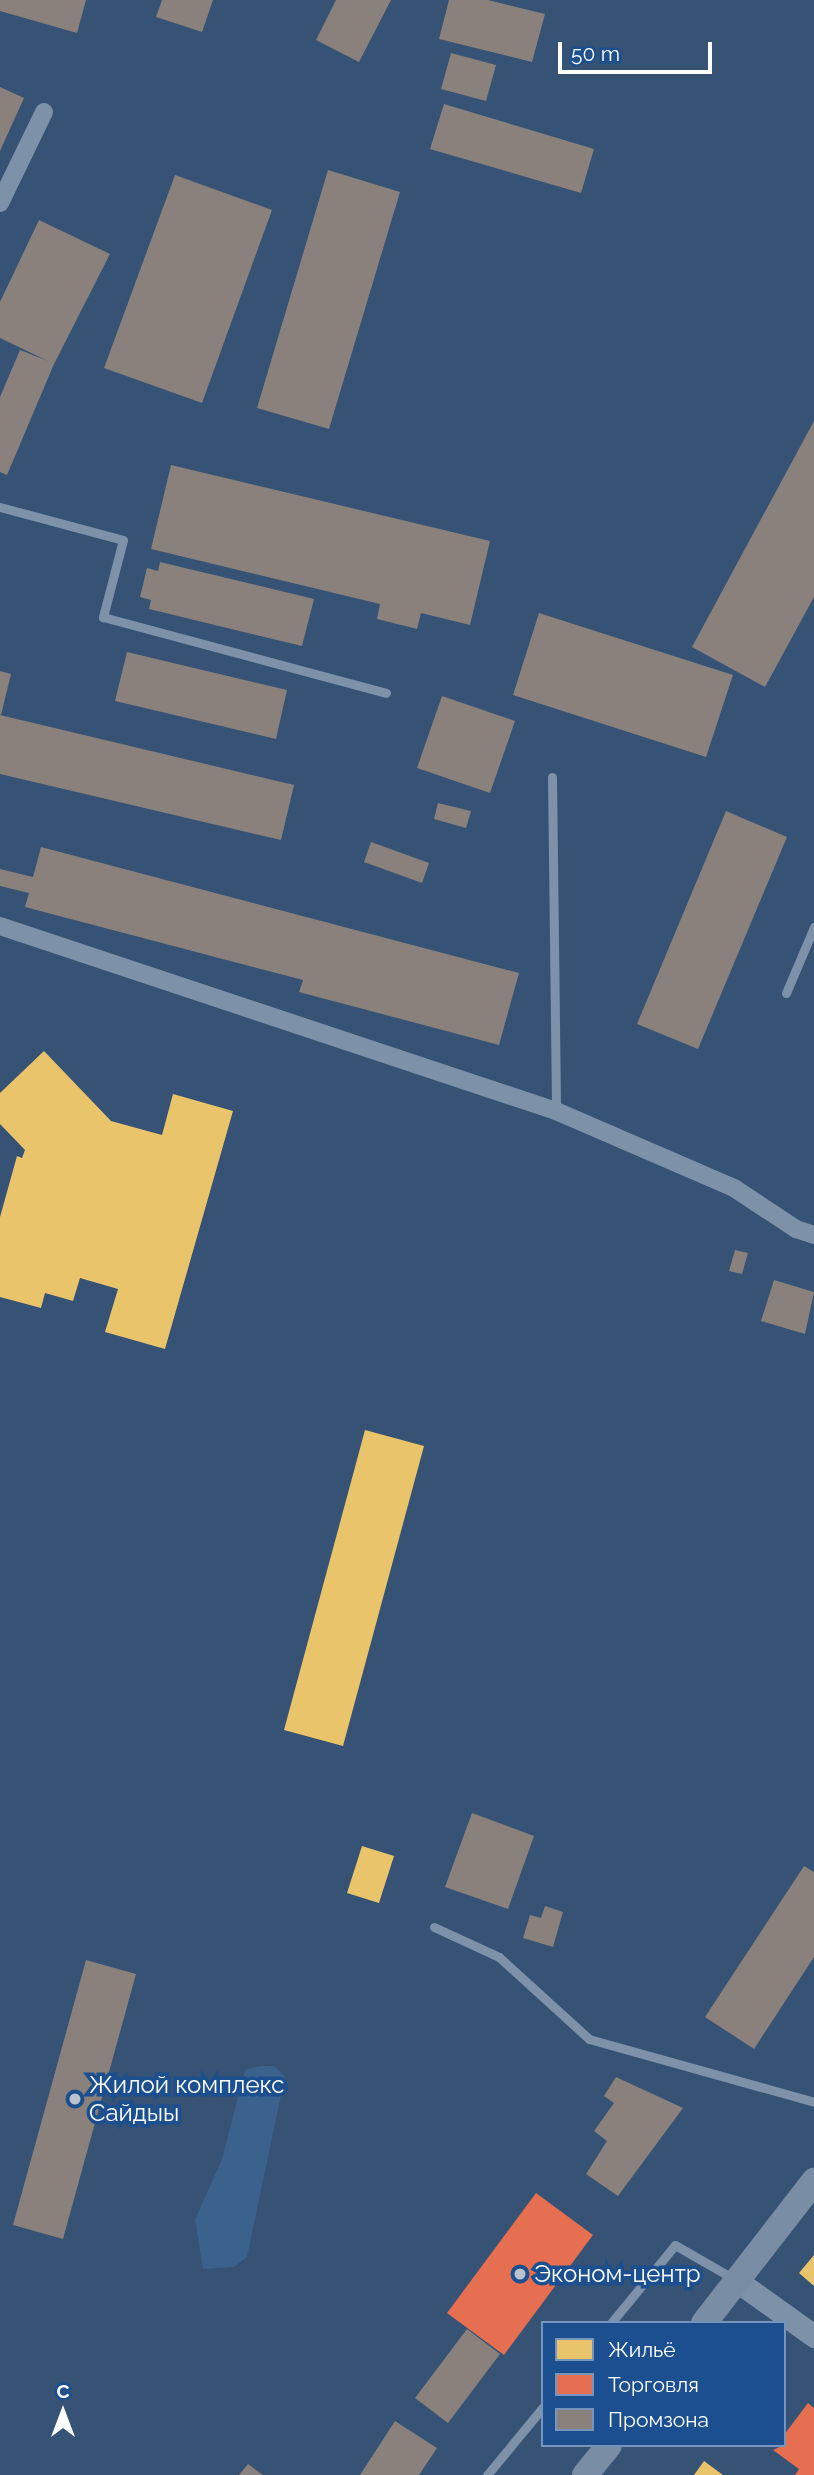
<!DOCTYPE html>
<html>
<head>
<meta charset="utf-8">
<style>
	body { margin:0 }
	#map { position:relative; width:814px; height:2475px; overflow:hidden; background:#365274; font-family:Raleway,sans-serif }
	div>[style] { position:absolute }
	.water>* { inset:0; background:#3b618d }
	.homes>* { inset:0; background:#e9c46a }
	.shops>* { inset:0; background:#e76f51 }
	.industry>* { inset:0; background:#8a817c }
	.service>* { height:9px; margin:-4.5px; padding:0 4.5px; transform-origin:4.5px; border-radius:4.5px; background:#7d92a8 }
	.minor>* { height:18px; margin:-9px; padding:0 9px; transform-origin:9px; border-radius:9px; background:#7d92a8 }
	.tertiary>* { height:23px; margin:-11.5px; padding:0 11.5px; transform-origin:11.5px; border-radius:11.5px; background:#7d92a8 }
	.secondary>* { height:26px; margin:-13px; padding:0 13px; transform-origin:13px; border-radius:13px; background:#798da4 }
	.dots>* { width:19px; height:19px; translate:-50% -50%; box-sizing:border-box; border:4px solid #1b4f8f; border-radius:50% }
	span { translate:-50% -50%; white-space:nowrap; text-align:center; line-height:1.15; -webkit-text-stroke:7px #1b4f8f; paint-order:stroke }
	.poi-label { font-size:24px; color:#fff }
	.left { translate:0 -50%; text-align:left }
	.legend { position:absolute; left:541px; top:2321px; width:245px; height:126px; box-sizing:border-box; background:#1b4f8f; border:2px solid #7695bc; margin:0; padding:9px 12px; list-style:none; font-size:21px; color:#fff }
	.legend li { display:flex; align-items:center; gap:14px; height:35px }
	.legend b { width:35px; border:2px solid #7695bc }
	.north { position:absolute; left:28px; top:2377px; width:70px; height:70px; -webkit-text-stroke:5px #1b4f8f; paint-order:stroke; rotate:0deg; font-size:19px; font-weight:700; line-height:28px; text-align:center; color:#fff }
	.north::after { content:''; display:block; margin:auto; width:24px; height:32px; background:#fff; clip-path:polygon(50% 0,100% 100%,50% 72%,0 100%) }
	.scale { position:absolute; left:558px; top:42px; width:154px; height:32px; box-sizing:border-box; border:4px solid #fff; border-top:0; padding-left:9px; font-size:21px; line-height:24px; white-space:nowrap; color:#fff; -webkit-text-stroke:5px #1b4f8f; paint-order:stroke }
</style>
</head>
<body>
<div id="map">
	<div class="water">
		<div style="clip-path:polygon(260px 2066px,274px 2066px,285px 2076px,247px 2257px,234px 2267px,203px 2269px,195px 2220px,222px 2159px,245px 2070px)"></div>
	</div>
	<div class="homes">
		<div style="clip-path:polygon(44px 1051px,111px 1121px,162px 1135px,173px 1094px,233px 1111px,165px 1349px,105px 1332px,118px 1289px,80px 1278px,73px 1301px,45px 1293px,41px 1308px,0 1297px,0 1217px,17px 1156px,22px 1158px,25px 1150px,0 1124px,0 1093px)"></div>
		<div style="clip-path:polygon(365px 1430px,424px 1446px,343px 1746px,284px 1730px)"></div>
		<div style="clip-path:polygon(362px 1846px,394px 1856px,379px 1903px,347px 1893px)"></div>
		<div style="clip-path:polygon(814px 2255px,814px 2286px,799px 2273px)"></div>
		<div style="clip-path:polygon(704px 2461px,723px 2475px,694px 2475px)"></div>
	</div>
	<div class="shops">
		<div style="clip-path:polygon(536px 2193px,593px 2235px,504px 2355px,447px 2313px)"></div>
		<div style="clip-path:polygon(808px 2403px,814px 2408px,814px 2475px,795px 2475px,799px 2469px,773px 2450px,784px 2445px,784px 2435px)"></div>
	</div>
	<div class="industry">
		<div style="clip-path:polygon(0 0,86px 0,77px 33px,0 11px)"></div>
		<div style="clip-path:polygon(162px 0,213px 0,202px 32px,156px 17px)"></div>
		<div style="clip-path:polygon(336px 0,391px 0,359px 62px,316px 40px)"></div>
		<div style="clip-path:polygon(449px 0,488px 0,545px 14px,532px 62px,439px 39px)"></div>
		<div style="clip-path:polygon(451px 53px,496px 65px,486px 101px,441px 89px)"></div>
		<div style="clip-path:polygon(0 87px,24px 98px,0 151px)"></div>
		<div style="clip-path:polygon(444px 104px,594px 149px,581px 193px,430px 149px)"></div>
		<div style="clip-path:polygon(328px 170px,400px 192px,329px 429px,257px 408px)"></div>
		<div style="clip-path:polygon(175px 175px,272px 210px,202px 403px,104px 368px)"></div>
		<div style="clip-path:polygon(39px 220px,110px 254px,54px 364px,7px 475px,0 472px,0 397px,20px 350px,48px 361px,0 338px,0 302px)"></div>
		<div style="clip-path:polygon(814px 421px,814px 597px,765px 687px,692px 647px)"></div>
		<div style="clip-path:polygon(171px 465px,490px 541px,470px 625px,421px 613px,417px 629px,377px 619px,380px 604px,151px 549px)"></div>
		<div style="clip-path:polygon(160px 562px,314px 599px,302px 646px,149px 609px,151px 600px,140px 597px,147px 568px,158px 571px)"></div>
		<div style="clip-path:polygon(539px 613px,733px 675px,706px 757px,513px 695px)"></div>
		<div style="clip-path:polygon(127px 652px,287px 690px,276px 739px,115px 701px)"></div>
		<div style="clip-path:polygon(0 671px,11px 674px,1px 715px,0 714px)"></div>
		<div style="clip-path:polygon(442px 696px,515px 721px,490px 793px,417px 768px)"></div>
		<div style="clip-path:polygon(0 715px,294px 785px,281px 840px,0 774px)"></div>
		<div style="clip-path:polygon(438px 803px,471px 811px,466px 828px,434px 819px)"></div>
		<div style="clip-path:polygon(726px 811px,787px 837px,698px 1049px,637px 1024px)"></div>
		<div style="clip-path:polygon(371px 842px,429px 863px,422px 883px,364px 862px)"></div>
		<div style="clip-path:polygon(41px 847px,519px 973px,499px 1045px,299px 992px,303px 980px,25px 907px,29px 893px,0 886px,0 869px,33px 877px)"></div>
		<div style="clip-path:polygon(735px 1250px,748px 1253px,742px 1274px,729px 1271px)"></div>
		<div style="clip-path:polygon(774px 1280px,814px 1292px,805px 1334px,761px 1321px)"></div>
		<div style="clip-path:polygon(472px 1813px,534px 1836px,508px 1909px,445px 1887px)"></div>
		<div style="clip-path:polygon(804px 1866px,814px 1872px,814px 1957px,754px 2049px,705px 2017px)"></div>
		<div style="clip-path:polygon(545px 1906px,563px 1912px,553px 1947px,523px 1938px,530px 1915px,541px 1918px)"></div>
		<div style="clip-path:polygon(86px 1960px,136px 1974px,63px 2239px,13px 2225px)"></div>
		<div style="clip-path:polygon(616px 2077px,683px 2108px,618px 2196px,586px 2174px,607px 2141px,594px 2131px,614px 2103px,604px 2096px)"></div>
		<div style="clip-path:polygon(467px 2329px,500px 2354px,448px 2423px,415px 2398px)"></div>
		<div style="clip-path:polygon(395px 2421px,437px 2448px,419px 2475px,360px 2475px)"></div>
		<div style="clip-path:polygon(248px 2464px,263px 2475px,239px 2475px)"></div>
	</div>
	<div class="service">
		<div style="left:0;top:507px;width:127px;rotate:15deg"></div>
		<div style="left:123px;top:540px;width:80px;rotate:104.6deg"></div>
		<div style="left:103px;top:617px;width:293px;rotate:15deg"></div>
		<div style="left:552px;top:777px;width:334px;rotate:89.3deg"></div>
		<div style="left:786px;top:993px;width:72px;rotate:-67deg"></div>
		<div style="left:434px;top:1927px;width:72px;rotate:24.8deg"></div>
		<div style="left:499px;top:1957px;width:122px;rotate:42.3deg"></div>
		<div style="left:589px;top:2039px;width:234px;rotate:15.6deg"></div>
		<div style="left:611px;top:2323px;width:101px;rotate:-50.6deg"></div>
		<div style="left:675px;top:2245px;width:70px;rotate:29.8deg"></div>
		<div style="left:487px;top:2475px;width:88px;rotate:-50.5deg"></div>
	</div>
	<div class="minor">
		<div style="left:0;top:203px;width:101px;rotate:-64.2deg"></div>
		<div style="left:0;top:926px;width:586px;rotate:18.4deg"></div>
		<div style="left:556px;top:1111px;width:194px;rotate:23.4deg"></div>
		<div style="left:734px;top:1188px;width:74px;rotate:33.5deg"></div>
		<div style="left:796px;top:1229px;width:19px;rotate:18deg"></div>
	</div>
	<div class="tertiary">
		<div style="left:737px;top:2281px;width:95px;rotate:35.5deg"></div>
	</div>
	<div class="secondary">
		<div style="left:704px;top:2323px;width:180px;rotate:-52.2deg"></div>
		<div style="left:585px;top:2475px;width:38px;rotate:-51deg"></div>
	</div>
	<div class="dots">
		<div style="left:75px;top:2099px;background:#b9c2ce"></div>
		<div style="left:520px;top:2274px;background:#b9c2ce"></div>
	</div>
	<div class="poi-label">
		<span class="left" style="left:89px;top:2099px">Жилой комплекс<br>Сайдыы</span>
		<span class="left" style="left:534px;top:2274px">Эконом-центр</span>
	</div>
	<ul class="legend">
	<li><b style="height:19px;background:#e9c46a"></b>Жильё</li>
	<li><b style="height:19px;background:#e76f51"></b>Торговля</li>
	<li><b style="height:19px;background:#8a817c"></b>Промзона</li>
	</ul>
	<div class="north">С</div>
	<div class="scale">50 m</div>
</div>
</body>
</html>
